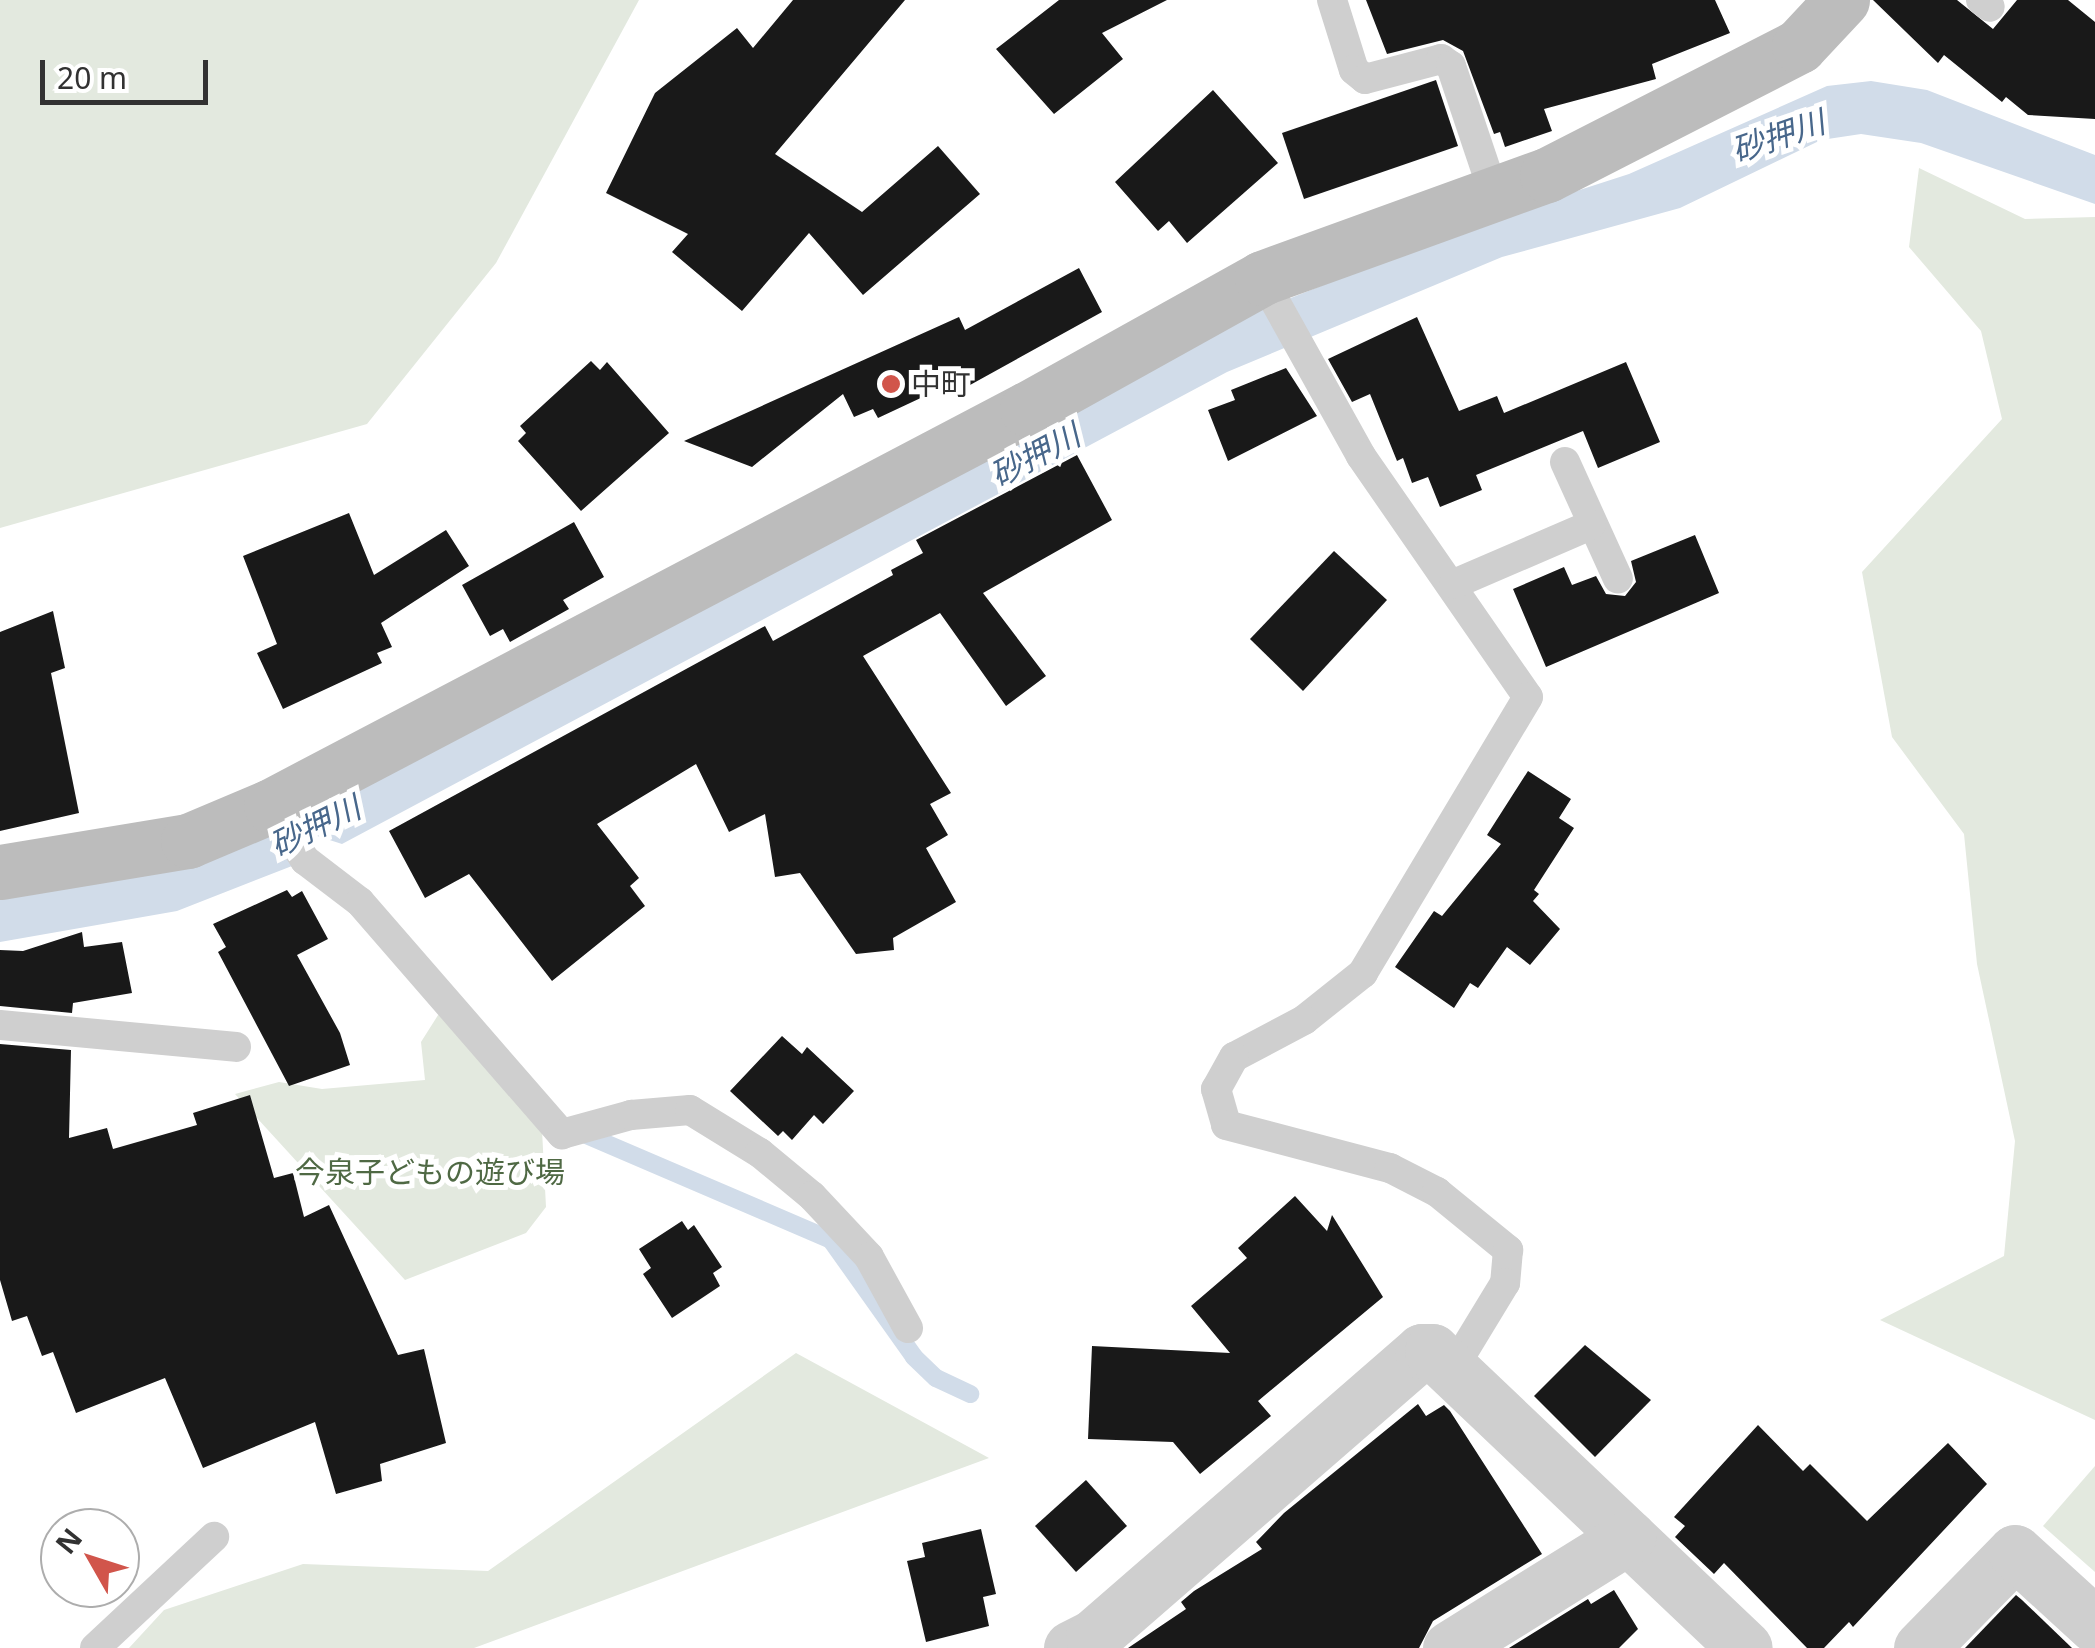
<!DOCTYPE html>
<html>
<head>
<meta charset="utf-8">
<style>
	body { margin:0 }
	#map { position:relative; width:2095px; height:1648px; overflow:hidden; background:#fff; font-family:"Noto Sans","Noto Sans JP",sans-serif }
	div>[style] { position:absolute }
	.green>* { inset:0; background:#e3e9df }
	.water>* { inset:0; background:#d1dce9 }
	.stream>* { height:18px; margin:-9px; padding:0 9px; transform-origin:9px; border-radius:9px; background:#d1dce9 }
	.building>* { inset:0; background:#191919 }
	.lane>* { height:30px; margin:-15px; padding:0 15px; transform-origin:15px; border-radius:15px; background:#cfcfcf }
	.street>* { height:55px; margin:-27.5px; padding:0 27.5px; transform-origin:27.5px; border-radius:27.5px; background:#cfcfcf }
	.secondary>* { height:55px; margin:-27.5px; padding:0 27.5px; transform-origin:27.5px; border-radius:27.5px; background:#bcbcbc }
	.dots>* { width:28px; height:28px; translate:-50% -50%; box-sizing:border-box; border:5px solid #fff; border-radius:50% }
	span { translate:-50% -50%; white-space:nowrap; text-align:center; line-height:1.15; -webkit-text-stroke:10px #fff; paint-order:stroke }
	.poi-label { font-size:30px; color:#323232 }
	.left { translate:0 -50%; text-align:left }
	.park-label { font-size:30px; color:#4f6944 }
	.water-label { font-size:32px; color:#48678b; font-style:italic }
	.north { position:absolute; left:40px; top:1508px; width:100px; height:100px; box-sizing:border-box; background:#fff; border:2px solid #adadad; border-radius:50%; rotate:309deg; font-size:28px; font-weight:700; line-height:40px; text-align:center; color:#323232 }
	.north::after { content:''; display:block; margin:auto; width:35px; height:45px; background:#d1554b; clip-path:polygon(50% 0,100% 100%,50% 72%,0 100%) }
	.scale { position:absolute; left:40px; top:60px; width:168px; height:45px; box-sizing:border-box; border:5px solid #323232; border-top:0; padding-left:12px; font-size:30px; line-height:35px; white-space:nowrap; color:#323232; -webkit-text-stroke:8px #fff; paint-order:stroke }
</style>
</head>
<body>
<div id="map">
	<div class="green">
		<div style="clip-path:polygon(0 0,639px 0,496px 263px,367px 424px,0 528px)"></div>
		<div style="clip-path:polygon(1919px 168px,2025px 219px,2095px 217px,2095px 1420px,1880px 1320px,2004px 1256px,2015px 1141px,1977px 964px,1964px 834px,1892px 737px,1862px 572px,2002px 419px,1981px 331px,1909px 247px)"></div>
		<div style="clip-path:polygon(440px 1012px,542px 1130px,546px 1207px,526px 1233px,405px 1280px,235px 1094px,279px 1082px,322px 1089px,425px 1080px,421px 1042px)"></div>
		<div style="clip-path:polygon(796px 1353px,989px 1458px,474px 1648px,129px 1648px,164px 1610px,303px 1564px,488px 1571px)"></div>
		<div style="clip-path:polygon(2095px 1466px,2095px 1572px,2043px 1526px)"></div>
	</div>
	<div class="water">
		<div style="clip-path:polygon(1871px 81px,1927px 90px,2095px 155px,2095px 204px,1921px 143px,1861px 134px,1821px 140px,1680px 208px,1502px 257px,1227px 372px,342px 844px,311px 834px,292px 866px,177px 911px,0 942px,0 895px,161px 866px,1253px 313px,1487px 220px,1629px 174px,1827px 86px)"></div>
	</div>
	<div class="stream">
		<div style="left:577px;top:1131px;width:276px;rotate:23.2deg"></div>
		<div style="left:831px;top:1240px;width:143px;rotate:54.6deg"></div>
		<div style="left:914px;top:1357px;width:30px;rotate:44deg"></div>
		<div style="left:936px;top:1378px;width:38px;rotate:25deg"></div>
	</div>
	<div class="building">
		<div style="clip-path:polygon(793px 0,905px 0,775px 154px,862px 212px,938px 146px,980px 194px,863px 295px,809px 233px,742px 311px,672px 252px,688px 234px,606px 193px,655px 93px,737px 28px,753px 48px)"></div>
		<div style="clip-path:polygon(1059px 0,1167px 0,1102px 33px,1123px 59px,1054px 114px,996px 49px)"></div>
		<div style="clip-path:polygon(1366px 0,1715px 0,1730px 33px,1652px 64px,1656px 79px,1544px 109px,1552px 131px,1505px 147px,1500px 132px,1494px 134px,1463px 51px,1443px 40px,1387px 54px)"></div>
		<div style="clip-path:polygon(1873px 0,1957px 0,1993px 29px,2017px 0,2068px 0,2095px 22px,2095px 119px,2028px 115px,2006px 97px,2002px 102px,1944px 55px,1938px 63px)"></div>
		<div style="clip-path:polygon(1436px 80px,1458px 146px,1304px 199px,1282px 133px)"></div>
		<div style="clip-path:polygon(1213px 90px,1278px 163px,1187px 243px,1169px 221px,1158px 231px,1115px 182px)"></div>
		<div style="clip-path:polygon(1079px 268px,1102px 312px,961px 390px,957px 381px,878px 418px,873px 409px,854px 417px,843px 394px,752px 467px,684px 441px,959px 317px,965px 330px)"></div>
		<div style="clip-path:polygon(1417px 317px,1459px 411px,1497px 396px,1504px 413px,1626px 362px,1660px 442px,1598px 468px,1583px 431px,1476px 475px,1482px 490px,1440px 507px,1428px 477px,1412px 483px,1403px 458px,1397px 461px,1370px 394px,1352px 402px,1328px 359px)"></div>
		<div style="clip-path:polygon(591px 361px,600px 370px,607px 362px,669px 433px,581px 511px,518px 441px,526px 433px,520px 426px)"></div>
		<div style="clip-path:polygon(1286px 368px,1317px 416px,1228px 461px,1208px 410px,1235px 400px,1231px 390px)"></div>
		<div style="clip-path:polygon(1077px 455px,1112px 520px,983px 593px,1046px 676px,1006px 706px,940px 613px,863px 656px,951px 793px,930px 804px,948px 835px,926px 848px,956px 902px,893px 938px,894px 950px,856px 954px,800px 873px,775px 877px,765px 814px,729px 832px,696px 764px,597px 824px,639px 878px,630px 886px,645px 906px,552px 981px,469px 874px,425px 898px,389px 831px,765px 626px,773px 641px,893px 575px,891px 570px,923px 553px,916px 540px)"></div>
		<div style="clip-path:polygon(349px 513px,374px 575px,446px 530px,469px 566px,381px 623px,392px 647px,377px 653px,382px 663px,283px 709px,257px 653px,277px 644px,243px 556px)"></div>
		<div style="clip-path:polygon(574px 522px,604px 577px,563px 600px,569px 609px,510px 642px,503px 629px,490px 636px,462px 585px)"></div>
		<div style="clip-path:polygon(1695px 535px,1719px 593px,1546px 667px,1513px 589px,1564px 567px,1572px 585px,1596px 576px,1606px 594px,1625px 596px,1636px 582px,1631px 561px)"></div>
		<div style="clip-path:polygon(1334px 551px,1387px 600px,1303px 691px,1250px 639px)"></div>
		<div style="clip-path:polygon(53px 611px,65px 668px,51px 673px,79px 813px,0 831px,0 632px)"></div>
		<div style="clip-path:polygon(1528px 771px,1571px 799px,1559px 818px,1574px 828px,1534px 890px,1539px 894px,1533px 901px,1560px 929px,1530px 965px,1507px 947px,1478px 988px,1470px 983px,1454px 1008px,1395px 967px,1434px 911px,1442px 916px,1501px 844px,1487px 835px)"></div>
		<div style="clip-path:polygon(287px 890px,292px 897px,302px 891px,328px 939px,297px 955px,340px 1033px,350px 1065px,289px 1086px,218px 952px,226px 947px,213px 924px)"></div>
		<div style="clip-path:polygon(82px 932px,84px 947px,122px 942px,132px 993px,73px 1003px,72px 1013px,0 1006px,0 950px,23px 951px)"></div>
		<div style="clip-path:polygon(782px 1036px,802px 1054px,807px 1047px,854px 1091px,823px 1124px,814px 1115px,792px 1140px,783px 1131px,778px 1136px,730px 1091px)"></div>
		<div style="clip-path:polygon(0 1044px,71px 1050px,69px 1138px,107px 1128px,113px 1149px,197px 1125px,193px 1113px,250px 1095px,274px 1178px,293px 1173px,304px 1217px,329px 1205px,398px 1355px,424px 1349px,446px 1443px,380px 1464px,382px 1481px,336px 1494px,315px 1422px,203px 1468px,165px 1378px,76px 1413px,53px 1352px,42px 1356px,27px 1316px,12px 1321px,0 1280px)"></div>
		<div style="clip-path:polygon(1295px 1196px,1327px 1231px,1332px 1215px,1383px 1297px,1258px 1401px,1271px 1416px,1200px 1474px,1173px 1442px,1088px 1439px,1092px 1346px,1230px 1353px,1191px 1306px,1247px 1258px,1238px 1248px)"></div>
		<div style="clip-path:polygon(682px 1221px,688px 1230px,694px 1225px,722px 1267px,713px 1273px,720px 1286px,672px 1318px,643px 1274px,651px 1268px,639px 1249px)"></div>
		<div style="clip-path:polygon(1585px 1345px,1651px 1400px,1595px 1457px,1534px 1396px)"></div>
		<div style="clip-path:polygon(1418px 1404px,1426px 1416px,1444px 1405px,1450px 1411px,1542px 1554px,1433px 1621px,1419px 1648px,1128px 1648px,1186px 1609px,1181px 1602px,1194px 1591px,1262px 1549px,1256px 1542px,1284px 1513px)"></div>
		<div style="clip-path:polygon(1758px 1425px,1803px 1471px,1810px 1464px,1867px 1521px,1948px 1443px,1987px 1484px,1853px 1627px,1849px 1622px,1824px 1648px,1807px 1648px,1724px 1563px,1714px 1574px,1675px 1537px,1685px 1526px,1674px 1517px)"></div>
		<div style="clip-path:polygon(1086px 1480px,1127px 1526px,1076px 1572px,1035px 1526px)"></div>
		<div style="clip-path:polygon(981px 1529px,996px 1594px,983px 1597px,989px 1626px,926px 1642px,907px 1561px,925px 1557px,922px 1543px)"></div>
		<div style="clip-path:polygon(1614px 1590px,1638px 1629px,1619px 1648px,1509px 1648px,1588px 1599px,1591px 1604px)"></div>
		<div style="clip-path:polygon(2016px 1595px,2022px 1600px,2072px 1648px,1965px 1648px)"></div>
	</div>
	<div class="lane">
		<div style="left:1332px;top:0;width:73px;rotate:72.6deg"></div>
		<div style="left:1354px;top:70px;width:14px;rotate:39deg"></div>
		<div style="left:1365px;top:79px;width:79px;rotate:-14.7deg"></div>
		<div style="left:1441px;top:59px;width:12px;rotate:35deg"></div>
		<div style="left:1451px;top:66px;width:135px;rotate:71.4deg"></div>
		<div style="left:1981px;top:0;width:11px;rotate:38deg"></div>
		<div style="left:1262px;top:278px;width:204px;rotate:60.9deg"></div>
		<div style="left:1361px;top:456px;width:293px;rotate:55.3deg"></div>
		<div style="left:1528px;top:697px;width:322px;rotate:120.9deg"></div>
		<div style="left:1363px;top:973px;width:75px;rotate:141.5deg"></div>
		<div style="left:1304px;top:1020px;width:79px;rotate:152.1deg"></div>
		<div style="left:1234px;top:1057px;width:37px;rotate:119deg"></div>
		<div style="left:1216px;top:1089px;width:37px;rotate:74deg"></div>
		<div style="left:1226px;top:1125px;width:170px;rotate:14.7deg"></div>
		<div style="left:1390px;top:1168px;width:53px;rotate:27.1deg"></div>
		<div style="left:1437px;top:1192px;width:92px;rotate:39.2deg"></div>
		<div style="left:1508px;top:1250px;width:33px;rotate:95deg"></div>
		<div style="left:1505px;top:1283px;width:102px;rotate:121.3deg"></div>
		<div style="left:1565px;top:462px;width:128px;rotate:65.6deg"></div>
		<div style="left:1454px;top:584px;width:149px;rotate:-23.3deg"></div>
		<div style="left:271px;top:806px;width:64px;rotate:57.8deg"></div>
		<div style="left:305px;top:860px;width:69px;rotate:37.4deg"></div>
		<div style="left:360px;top:902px;width:308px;rotate:49deg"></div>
		<div style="left:562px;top:1134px;width:72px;rotate:-15.4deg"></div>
		<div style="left:631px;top:1115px;width:59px;rotate:-4.8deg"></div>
		<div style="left:690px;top:1110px;width:82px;rotate:31.6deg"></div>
		<div style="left:760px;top:1153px;width:67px;rotate:39.6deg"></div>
		<div style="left:812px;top:1196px;width:83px;rotate:46.9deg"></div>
		<div style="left:869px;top:1257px;width:81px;rotate:61.2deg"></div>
		<div style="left:0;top:1025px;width:237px;rotate:5.3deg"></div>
		<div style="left:95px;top:1648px;width:163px;rotate:-43deg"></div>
	</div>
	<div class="street">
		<div style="left:1071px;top:1648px;width:25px;rotate:-27deg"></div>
		<div style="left:1093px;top:1637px;width:436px;rotate:-41deg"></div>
		<div style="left:1422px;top:1351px;width:10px"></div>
		<div style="left:1432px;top:1351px;width:431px;rotate:43.5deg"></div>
		<div style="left:1450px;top:1648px;width:210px;rotate:-31.9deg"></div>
		<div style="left:1921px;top:1648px;width:134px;rotate:-45.6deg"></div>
		<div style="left:2015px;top:1552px;width:108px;rotate:42.4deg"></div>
	</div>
	<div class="secondary">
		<div style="left:0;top:872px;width:191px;rotate:-9.4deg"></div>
		<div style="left:188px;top:841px;width:90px;rotate:-22.9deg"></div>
		<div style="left:271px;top:806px;width:854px;rotate:-27.71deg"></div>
		<div style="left:1027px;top:409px;width:269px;rotate:-29.1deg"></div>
		<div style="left:1262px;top:278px;width:303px;rotate:-19.9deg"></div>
		<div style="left:1547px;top:175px;width:283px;rotate:-27.1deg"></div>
		<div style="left:1799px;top:46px;width:63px;rotate:-46.9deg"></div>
	</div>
	<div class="dots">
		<div style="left:891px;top:384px;background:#d1554b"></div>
	</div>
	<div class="poi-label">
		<span class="left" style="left:911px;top:384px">中町</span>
	</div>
	<div class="park-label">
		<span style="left:430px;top:1172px">今泉子どもの遊び場</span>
	</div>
	<div class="water-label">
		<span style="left:1778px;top:136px;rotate:-19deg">砂押川</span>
		<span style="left:1035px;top:455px;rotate:-28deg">砂押川</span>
		<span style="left:315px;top:826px;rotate:-26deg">砂押川</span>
	</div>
	<div class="north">N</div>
	<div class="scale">20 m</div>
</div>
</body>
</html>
